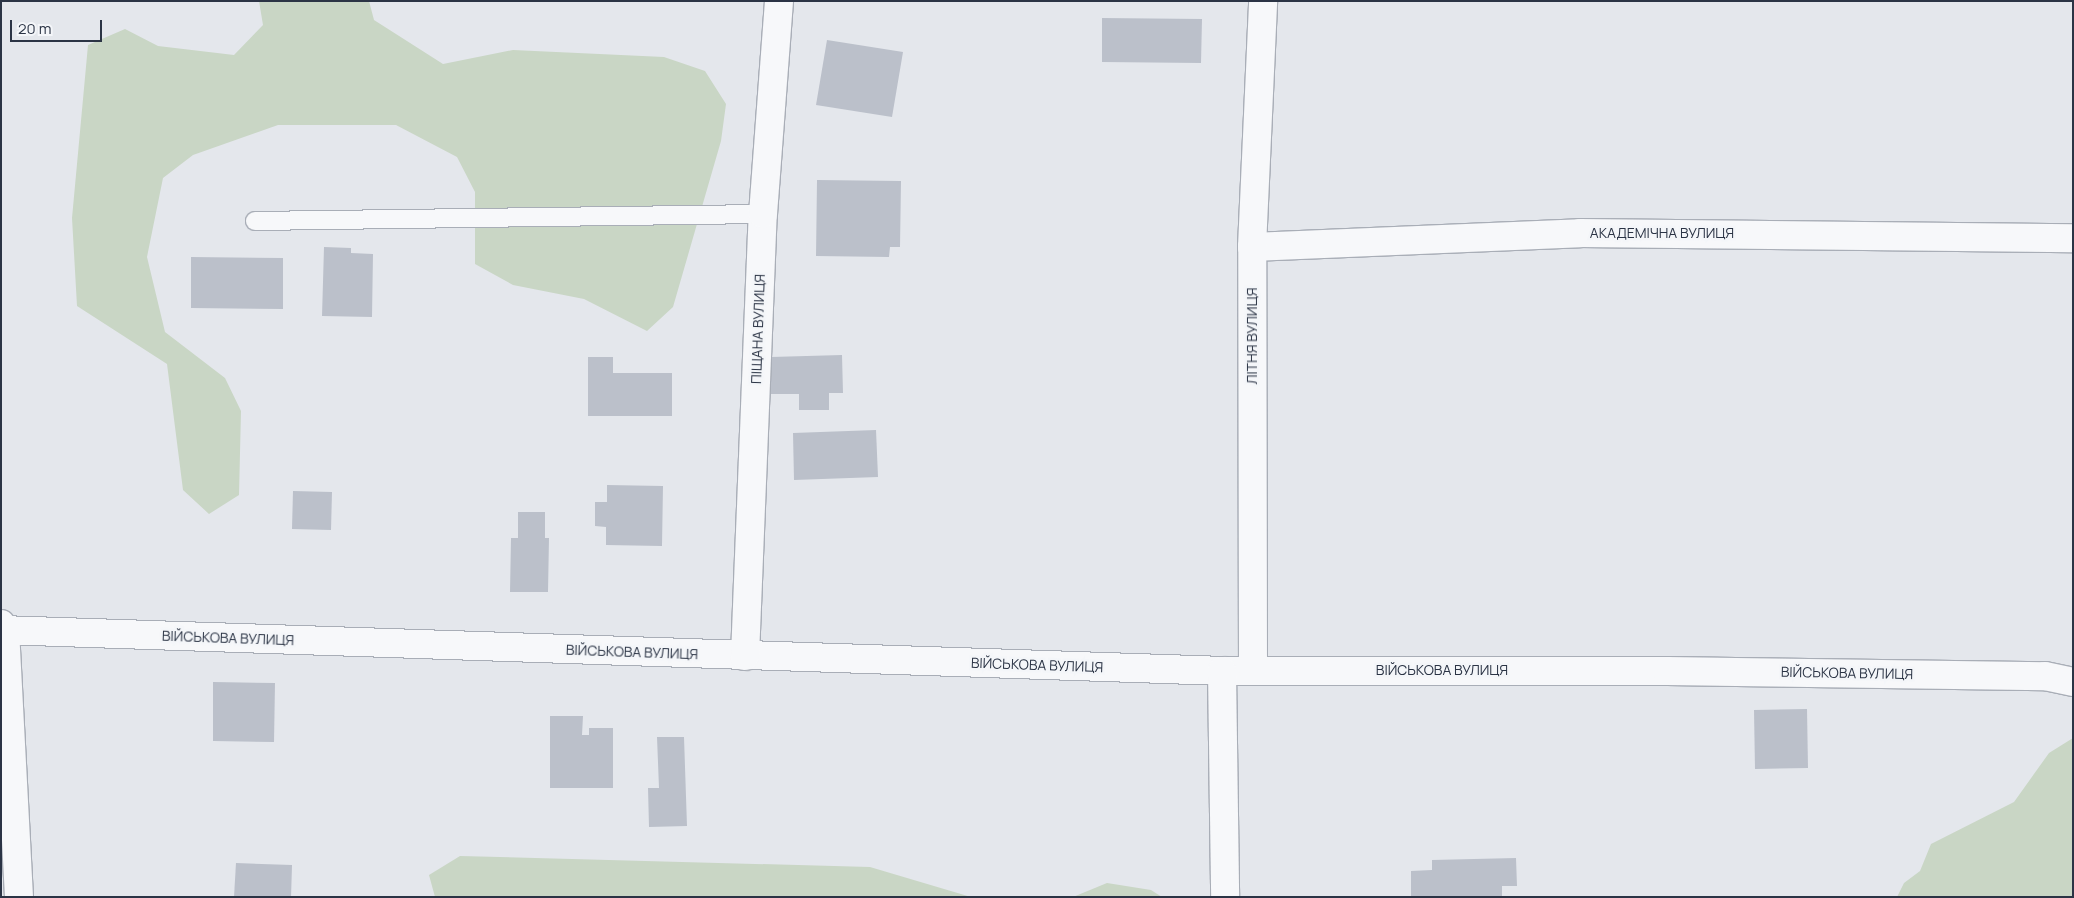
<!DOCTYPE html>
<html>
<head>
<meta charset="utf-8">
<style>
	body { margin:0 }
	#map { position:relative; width:2074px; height:898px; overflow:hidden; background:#e4e7ec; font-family:Manrope,sans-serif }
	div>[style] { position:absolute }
	.green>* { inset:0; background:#c9d6c5 }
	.building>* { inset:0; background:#bbc0ca }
	.roads { filter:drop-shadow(1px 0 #a9aeb7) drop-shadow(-1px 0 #a9aeb7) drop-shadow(0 1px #a9aeb7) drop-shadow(0 -1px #a9aeb7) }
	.lane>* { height:18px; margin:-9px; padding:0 9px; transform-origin:9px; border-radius:9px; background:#f7f8fa }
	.street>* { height:28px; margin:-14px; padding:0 14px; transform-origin:14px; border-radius:14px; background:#f7f8fa }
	span { translate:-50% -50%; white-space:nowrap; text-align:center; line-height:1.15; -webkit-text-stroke:5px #f4f6f9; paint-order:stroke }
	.street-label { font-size:14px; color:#2b3445 }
	.frame { position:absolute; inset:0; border:2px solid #2b3445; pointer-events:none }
	.scale { position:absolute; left:10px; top:20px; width:92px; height:22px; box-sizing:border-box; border:2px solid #2b3445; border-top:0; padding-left:6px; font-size:15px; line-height:18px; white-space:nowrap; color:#2b3445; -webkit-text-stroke:4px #f4f6f9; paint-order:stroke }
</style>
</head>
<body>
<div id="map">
	<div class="green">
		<div style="clip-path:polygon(259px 1px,369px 1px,374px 20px,443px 64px,513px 50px,664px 57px,705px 71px,726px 104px,721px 141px,673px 307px,647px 331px,584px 299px,513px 285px,475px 264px,475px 192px,457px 157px,396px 125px,278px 125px,193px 155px,163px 178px,147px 257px,165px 332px,225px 378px,241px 411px,239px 495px,209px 514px,183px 490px,167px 364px,77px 306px,72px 218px,88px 45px,125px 29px,158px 46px,234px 55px,263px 25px)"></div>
		<div style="clip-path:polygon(2073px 738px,2073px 897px,1897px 897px,1904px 883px,1920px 871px,1931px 844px,2014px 802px,2049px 753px)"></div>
		<div style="clip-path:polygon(460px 856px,870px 867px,971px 897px,435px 897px,429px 875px)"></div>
		<div style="clip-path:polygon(1107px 883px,1151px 890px,1162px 897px,1073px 897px)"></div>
	</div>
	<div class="building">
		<div style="clip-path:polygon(1102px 18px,1202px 19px,1201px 63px,1102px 62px)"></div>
		<div style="clip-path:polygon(827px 40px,903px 52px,892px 117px,816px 105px)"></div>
		<div style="clip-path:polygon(817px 180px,901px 181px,900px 247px,890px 247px,889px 257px,816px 256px)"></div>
		<div style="clip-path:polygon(324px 247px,351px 248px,351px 253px,373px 254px,372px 317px,322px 316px)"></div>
		<div style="clip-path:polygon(191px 257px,283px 258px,283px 309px,191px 308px)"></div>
		<div style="clip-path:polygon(842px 355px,843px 393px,829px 393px,829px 410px,799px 410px,799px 394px,771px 394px,771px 357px)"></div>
		<div style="clip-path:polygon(588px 357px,613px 357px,613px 373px,672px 373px,672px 416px,588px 416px)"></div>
		<div style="clip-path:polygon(876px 430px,878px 477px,794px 480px,793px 433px)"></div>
		<div style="clip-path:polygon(607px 485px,663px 486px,662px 546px,606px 545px,606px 527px,595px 526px,595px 502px,607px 502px)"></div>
		<div style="clip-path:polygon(293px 491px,332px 492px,331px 530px,292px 529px)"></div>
		<div style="clip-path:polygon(518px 512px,545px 512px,545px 538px,549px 538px,548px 592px,510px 592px,511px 538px,518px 538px)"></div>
		<div style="clip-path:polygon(213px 682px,275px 683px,274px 742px,213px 741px)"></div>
		<div style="clip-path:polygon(1807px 709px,1808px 768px,1755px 769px,1754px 710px)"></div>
		<div style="clip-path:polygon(550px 716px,583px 716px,582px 735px,589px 735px,589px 728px,613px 728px,613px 788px,550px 788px)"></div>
		<div style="clip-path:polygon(657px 737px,684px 737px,687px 826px,649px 827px,648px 788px,659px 788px)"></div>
		<div style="clip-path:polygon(1516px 858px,1517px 886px,1502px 886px,1502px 897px,1411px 897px,1411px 871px,1432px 870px,1432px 860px)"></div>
		<div style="clip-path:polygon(236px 863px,292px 865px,291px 897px,234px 897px)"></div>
	</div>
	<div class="roads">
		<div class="lane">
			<div style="left:255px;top:221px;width:508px;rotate:-0.79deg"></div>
		</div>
		<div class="street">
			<div style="left:1252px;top:247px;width:328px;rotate:-2.4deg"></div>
			<div style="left:1580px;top:233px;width:493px;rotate:0.6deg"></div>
			<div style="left:1px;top:624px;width:7px;rotate:56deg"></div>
			<div style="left:5px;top:630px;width:267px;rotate:87deg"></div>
			<div style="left:1px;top:630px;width:1222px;rotate:1.92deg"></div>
			<div style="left:1222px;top:671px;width:445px"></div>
			<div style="left:1667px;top:671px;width:378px;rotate:0.8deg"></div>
			<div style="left:2045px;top:676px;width:29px;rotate:12deg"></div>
			<div style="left:745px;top:656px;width:442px;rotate:-87.7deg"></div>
			<div style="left:763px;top:214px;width:214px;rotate:-85.7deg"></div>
			<div style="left:1253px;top:670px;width:423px;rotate:-90.1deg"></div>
			<div style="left:1252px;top:247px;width:246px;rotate:-87.4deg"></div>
			<div style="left:1222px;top:671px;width:226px;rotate:89.2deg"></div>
		</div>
	</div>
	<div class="street-label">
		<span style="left:1662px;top:233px">АКАДЕМІЧНА ВУЛИЦЯ</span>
		<span style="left:758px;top:329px;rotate:-88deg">ПІЩАНА ВУЛИЦЯ</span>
		<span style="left:1252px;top:336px;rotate:-90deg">ЛІТНЯ ВУЛИЦЯ</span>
		<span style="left:228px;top:638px;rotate:2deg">ВІЙСЬКОВА ВУЛИЦЯ</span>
		<span style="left:632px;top:652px;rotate:2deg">ВІЙСЬКОВА ВУЛИЦЯ</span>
		<span style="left:1037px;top:665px;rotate:2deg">ВІЙСЬКОВА ВУЛИЦЯ</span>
		<span style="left:1442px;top:670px">ВІЙСЬКОВА ВУЛИЦЯ</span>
		<span style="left:1847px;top:673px;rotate:1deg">ВІЙСЬКОВА ВУЛИЦЯ</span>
	</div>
	<div class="frame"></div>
	<div class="scale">20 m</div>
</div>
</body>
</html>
